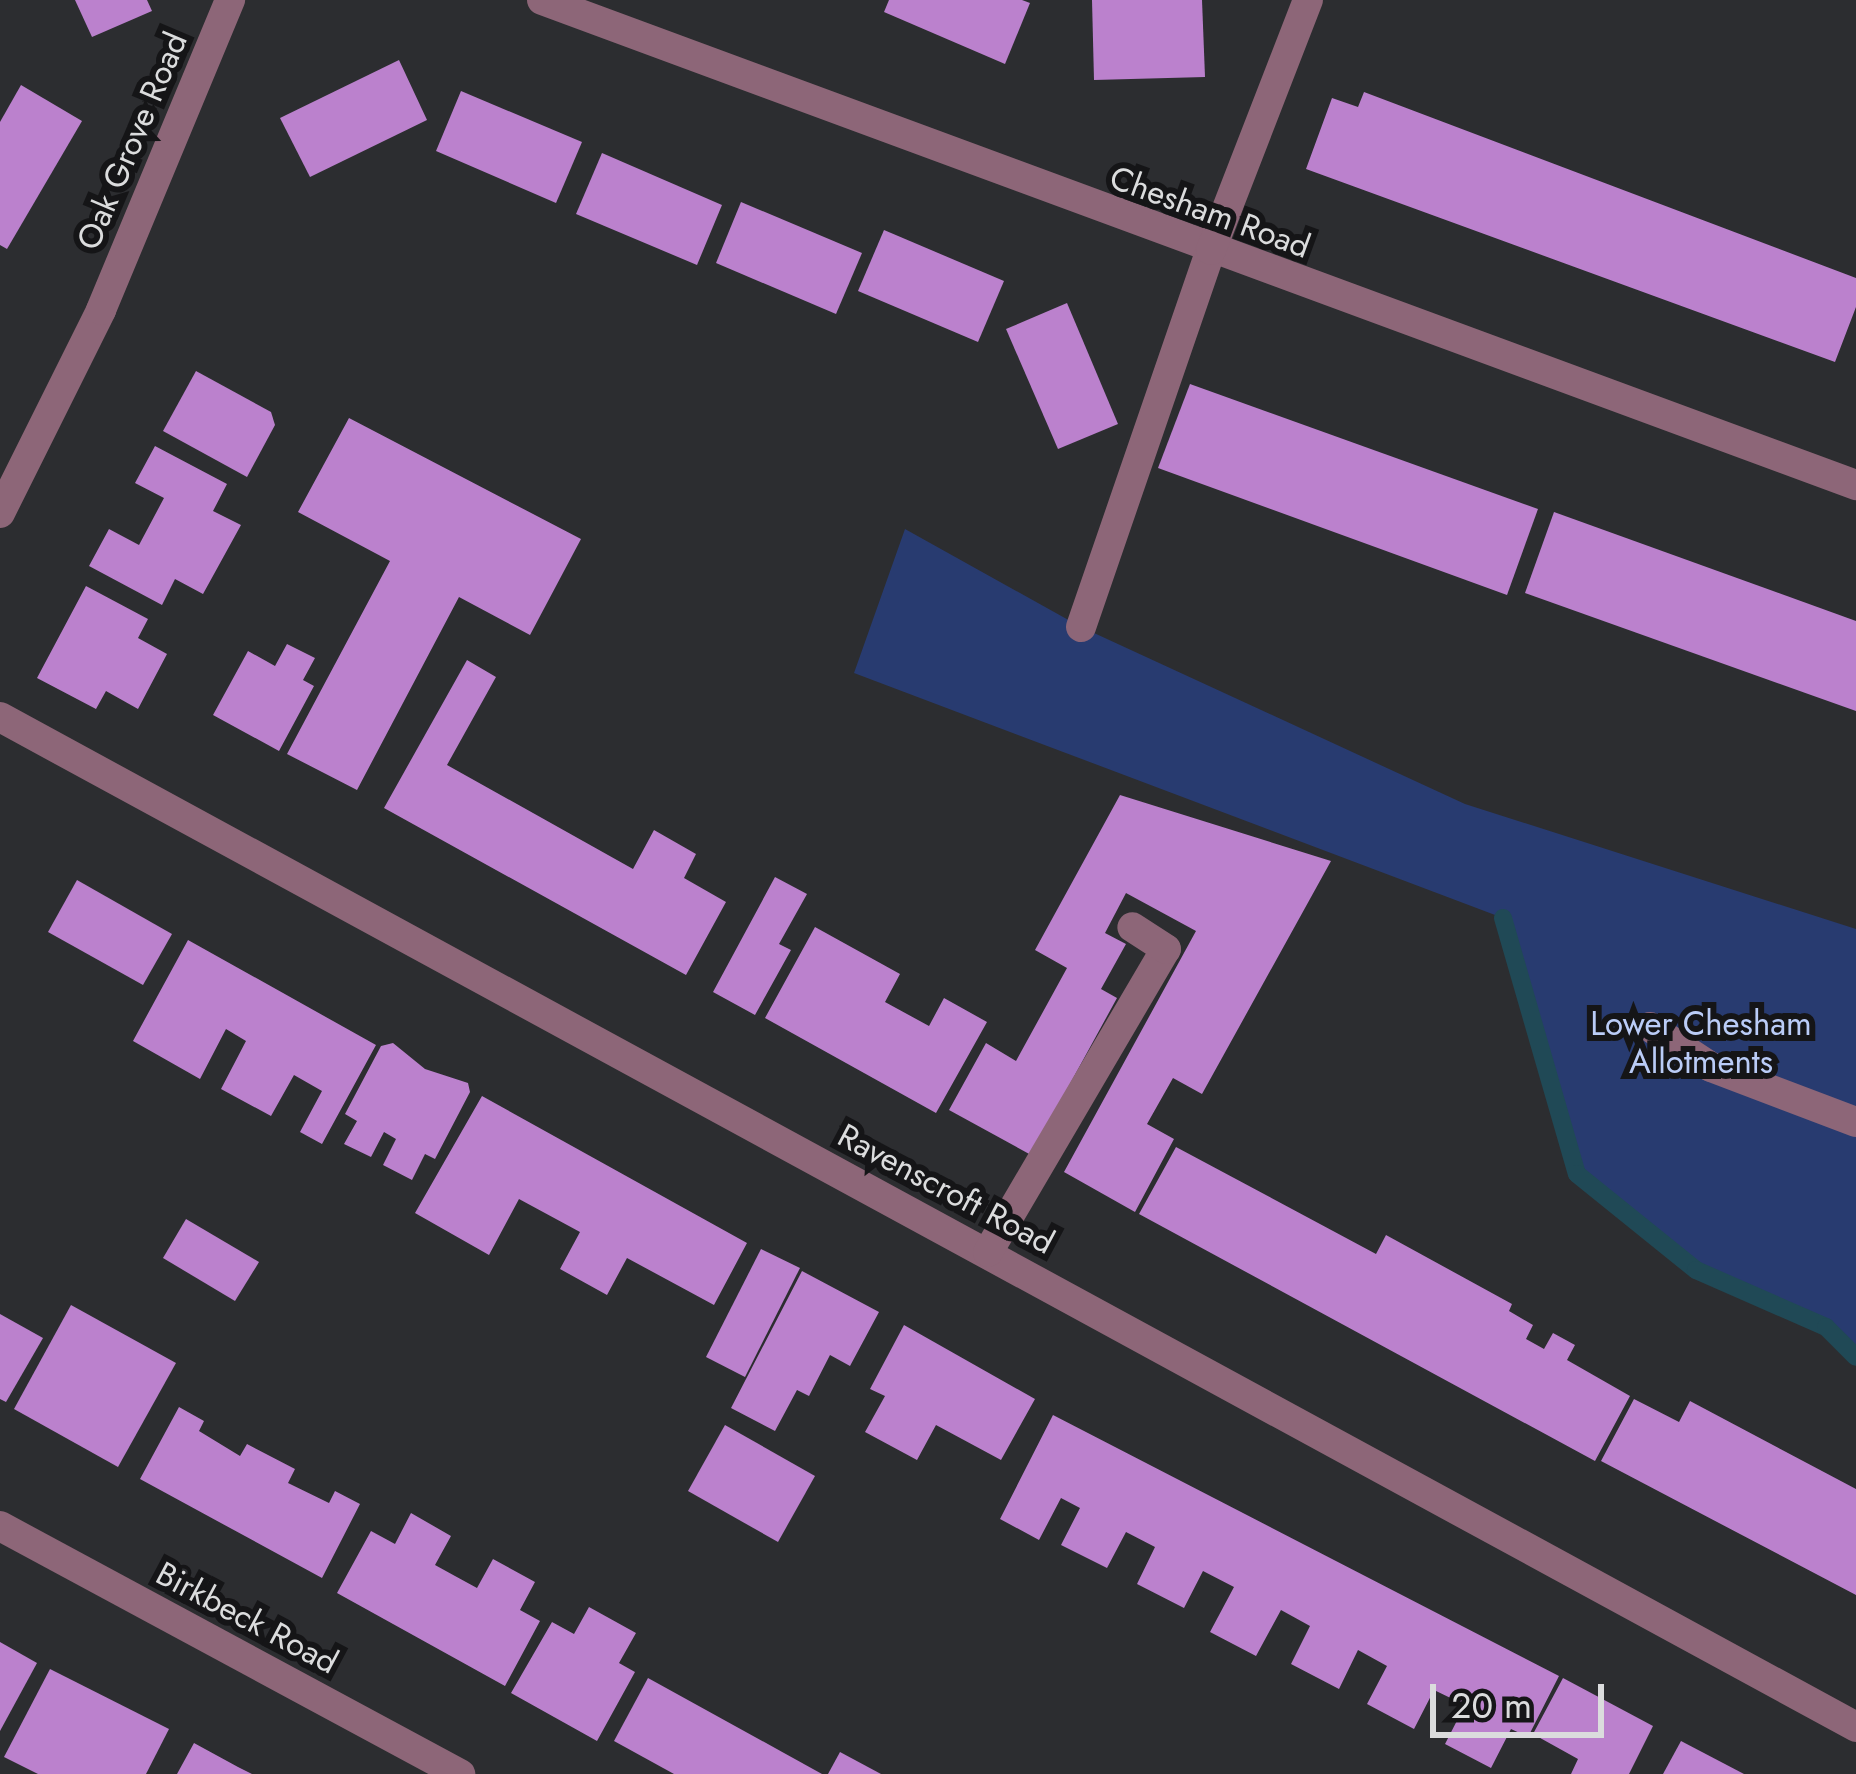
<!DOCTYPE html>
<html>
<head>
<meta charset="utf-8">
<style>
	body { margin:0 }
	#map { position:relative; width:1856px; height:1774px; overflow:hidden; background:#2c2d30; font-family:Jost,sans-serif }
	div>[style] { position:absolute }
	.green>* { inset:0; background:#283b70 }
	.stream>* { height:18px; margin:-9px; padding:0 9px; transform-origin:9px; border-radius:9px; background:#204956 }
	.building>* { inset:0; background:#bb81cd }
	.minor>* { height:30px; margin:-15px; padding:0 15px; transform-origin:15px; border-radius:15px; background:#8d6678 }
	span { translate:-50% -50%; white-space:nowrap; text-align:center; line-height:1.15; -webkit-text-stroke:12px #151517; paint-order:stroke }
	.street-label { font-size:33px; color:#dbdcdd }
	.park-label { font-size:33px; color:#baccf7 }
	.scale { position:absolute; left:1430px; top:1684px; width:174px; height:54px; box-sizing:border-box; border:6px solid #dbdcdd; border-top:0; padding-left:15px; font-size:36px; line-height:42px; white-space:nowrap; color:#dbdcdd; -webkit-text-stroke:9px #151517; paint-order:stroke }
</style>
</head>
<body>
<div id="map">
	<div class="green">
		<div style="clip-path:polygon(905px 529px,1081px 627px,1465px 804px,1856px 929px,1856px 1357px,1826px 1327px,1696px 1270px,1577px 1174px,1503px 918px,854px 673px)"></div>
	</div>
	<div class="stream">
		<div style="left:1503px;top:918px;width:266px;rotate:73.9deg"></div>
		<div style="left:1577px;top:1174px;width:153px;rotate:38.9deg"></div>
		<div style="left:1696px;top:1270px;width:142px;rotate:23.7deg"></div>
		<div style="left:1826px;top:1327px;width:42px;rotate:45deg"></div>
	</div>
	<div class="building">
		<div style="clip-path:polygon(75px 0,147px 0,152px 11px,92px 37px)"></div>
		<div style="clip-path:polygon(889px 0,1022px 0,1030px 3px,1005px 64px,884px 12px)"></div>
		<div style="clip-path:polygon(1092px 0,1202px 0,1205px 77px,1094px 80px)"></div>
		<div style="clip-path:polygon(399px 60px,427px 120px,310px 177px,280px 118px)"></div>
		<div style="clip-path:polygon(21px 85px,82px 121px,7px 249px,0 245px,0 122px)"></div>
		<div style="clip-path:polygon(461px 91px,582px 142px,556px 203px,436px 151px)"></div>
		<div style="clip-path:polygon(1364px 92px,1856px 278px,1856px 307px,1835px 362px,1306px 169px,1332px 98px,1358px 107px)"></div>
		<div style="clip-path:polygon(602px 153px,722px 205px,697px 265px,576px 214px)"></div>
		<div style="clip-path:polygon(741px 202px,862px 253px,836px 314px,716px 263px)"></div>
		<div style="clip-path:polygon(884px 230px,1004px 281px,978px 342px,858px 291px)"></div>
		<div style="clip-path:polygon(1067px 303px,1118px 424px,1058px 449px,1006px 329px)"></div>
		<div style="clip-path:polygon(196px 371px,271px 412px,275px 425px,247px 477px,163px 431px)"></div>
		<div style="clip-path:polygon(1190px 384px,1538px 509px,1507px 595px,1158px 468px)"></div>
		<div style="clip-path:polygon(349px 418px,581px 539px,530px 635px,459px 597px,357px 790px,287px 754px,390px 561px,298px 512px)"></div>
		<div style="clip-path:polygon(155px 446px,227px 484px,213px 511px,241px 525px,203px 594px,175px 579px,162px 605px,89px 566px,109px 529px,139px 545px,164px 498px,135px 483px)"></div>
		<div style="clip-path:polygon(1554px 512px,1856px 621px,1856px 711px,1525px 593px)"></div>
		<div style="clip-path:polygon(86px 586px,148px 619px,138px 638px,167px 654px,138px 709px,106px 691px,96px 709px,37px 678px)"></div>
		<div style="clip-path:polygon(287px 644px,315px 658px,303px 680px,314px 686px,279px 751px,213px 715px,248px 651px,275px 666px)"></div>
		<div style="clip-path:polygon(467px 660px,496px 677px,447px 765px,633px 869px,654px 830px,696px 854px,684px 878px,726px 902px,686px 975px,384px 808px)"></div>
		<div style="clip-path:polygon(1120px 795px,1331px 861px,1202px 1094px,1173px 1078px,1147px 1124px,1174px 1139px,1135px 1212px,1064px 1172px,1196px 931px,1126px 893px,1105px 933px,1126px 944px,1101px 989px,1117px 998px,1031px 1155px,949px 1110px,986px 1043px,1016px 1061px,1067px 968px,1035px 950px)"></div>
		<div style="clip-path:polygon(775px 877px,807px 894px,779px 944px,791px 950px,755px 1015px,713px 992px)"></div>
		<div style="clip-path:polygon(77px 880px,172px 934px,143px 985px,48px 932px)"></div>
		<div style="clip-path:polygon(815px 927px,900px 974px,885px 1002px,929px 1026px,944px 998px,987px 1022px,936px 1113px,765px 1018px)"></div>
		<div style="clip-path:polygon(188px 940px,376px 1045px,322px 1144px,300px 1132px,322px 1091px,294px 1075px,271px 1116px,221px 1089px,246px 1041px,226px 1029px,200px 1079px,133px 1041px)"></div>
		<div style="clip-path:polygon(393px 1043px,425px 1069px,468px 1083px,470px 1092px,435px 1159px,425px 1154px,412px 1180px,383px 1165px,396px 1139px,384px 1132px,371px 1157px,344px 1144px,357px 1121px,345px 1114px,381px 1046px)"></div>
		<div style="clip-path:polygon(482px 1096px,747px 1243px,714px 1305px,627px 1258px,607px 1295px,560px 1269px,580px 1232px,519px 1199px,489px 1255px,415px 1213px)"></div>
		<div style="clip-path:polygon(1176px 1147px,1376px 1254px,1386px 1235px,1512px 1304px,1509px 1311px,1533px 1325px,1526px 1339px,1544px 1349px,1553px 1333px,1575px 1345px,1567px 1360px,1630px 1396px,1595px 1461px,1139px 1214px)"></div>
		<div style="clip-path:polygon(186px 1219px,259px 1262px,235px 1301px,163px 1258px)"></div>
		<div style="clip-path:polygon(761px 1249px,800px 1268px,745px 1377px,706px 1357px)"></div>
		<div style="clip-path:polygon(802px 1271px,879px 1312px,850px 1366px,830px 1355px,809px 1396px,797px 1390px,775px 1431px,731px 1408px)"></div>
		<div style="clip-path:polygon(71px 1305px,176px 1363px,118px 1467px,14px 1409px)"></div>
		<div style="clip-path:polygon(0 1314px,43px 1338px,6px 1402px,0 1399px)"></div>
		<div style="clip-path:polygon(904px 1325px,1035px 1399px,1001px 1460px,936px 1425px,917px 1460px,865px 1432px,885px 1396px,870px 1389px)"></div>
		<div style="clip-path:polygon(1634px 1399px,1679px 1422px,1690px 1401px,1856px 1489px,1856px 1595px,1601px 1461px)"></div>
		<div style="clip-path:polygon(179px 1407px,204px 1421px,199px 1431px,240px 1456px,247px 1444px,295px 1469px,288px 1483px,329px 1503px,335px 1491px,360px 1504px,322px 1578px,140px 1479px)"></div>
		<div style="clip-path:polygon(1053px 1415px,1559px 1676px,1528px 1737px,1511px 1729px,1491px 1768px,1445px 1744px,1465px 1705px,1434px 1690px,1414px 1729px,1367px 1704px,1387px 1666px,1358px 1650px,1339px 1689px,1291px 1664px,1310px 1626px,1281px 1610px,1256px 1656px,1210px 1632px,1234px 1587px,1203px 1571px,1184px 1608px,1137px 1584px,1155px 1547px,1126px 1532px,1107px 1568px,1061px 1545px,1080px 1508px,1061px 1498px,1039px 1540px,1000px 1519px)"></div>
		<div style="clip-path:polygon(725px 1425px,815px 1476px,778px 1542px,688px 1491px)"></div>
		<div style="clip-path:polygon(411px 1513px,451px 1536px,435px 1565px,455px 1576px,477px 1588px,493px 1559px,535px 1582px,520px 1610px,540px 1621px,505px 1686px,337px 1593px,371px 1531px,395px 1544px)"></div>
		<div style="clip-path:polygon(589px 1607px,636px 1633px,619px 1663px,635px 1672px,597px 1741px,511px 1693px,552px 1622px,574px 1634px)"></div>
		<div style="clip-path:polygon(0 1642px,37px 1663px,0 1731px)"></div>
		<div style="clip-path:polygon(50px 1669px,169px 1729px,146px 1774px,38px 1774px,4px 1757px)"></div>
		<div style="clip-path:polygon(648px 1678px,784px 1753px,822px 1774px,674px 1774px,614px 1741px)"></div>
		<div style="clip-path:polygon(1563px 1678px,1653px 1726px,1629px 1774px,1571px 1774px,1578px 1759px,1533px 1734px)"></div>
		<div style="clip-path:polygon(1681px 1741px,1744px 1774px,1663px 1774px)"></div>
		<div style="clip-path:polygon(194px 1743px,238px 1767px,252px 1774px,177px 1774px)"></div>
		<div style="clip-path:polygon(840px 1752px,881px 1774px,828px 1774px)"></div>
	</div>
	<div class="minor">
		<div style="left:542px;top:0;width:1401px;rotate:20.26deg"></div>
		<div style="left:0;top:513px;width:227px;rotate:-63.5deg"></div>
		<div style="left:101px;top:310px;width:336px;rotate:-67.4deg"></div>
		<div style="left:1081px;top:627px;width:399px;rotate:-71deg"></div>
		<div style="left:1211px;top:250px;width:268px;rotate:-68.8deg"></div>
		<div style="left:0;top:717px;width:2113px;rotate:28.55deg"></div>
		<div style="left:1650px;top:1027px;width:73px;rotate:33.3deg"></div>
		<div style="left:1711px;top:1067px;width:155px;rotate:20.8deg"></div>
		<div style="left:988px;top:1252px;width:351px;rotate:-59.6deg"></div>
		<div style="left:1166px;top:949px;width:40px;rotate:-147.1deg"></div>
		<div style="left:0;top:1526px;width:523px;rotate:28.33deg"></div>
	</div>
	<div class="street-label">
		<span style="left:132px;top:141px;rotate:-67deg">Oak Grove Road</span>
		<span style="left:1210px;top:212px;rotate:20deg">Chesham Road</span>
		<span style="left:946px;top:1189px;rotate:28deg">Ravenscroft Road</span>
		<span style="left:247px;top:1618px;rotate:28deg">Birkbeck Road</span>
	</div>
	<div class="park-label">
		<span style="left:1701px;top:1043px">Lower Chesham<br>Allotments</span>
	</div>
	<div class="scale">20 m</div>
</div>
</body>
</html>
